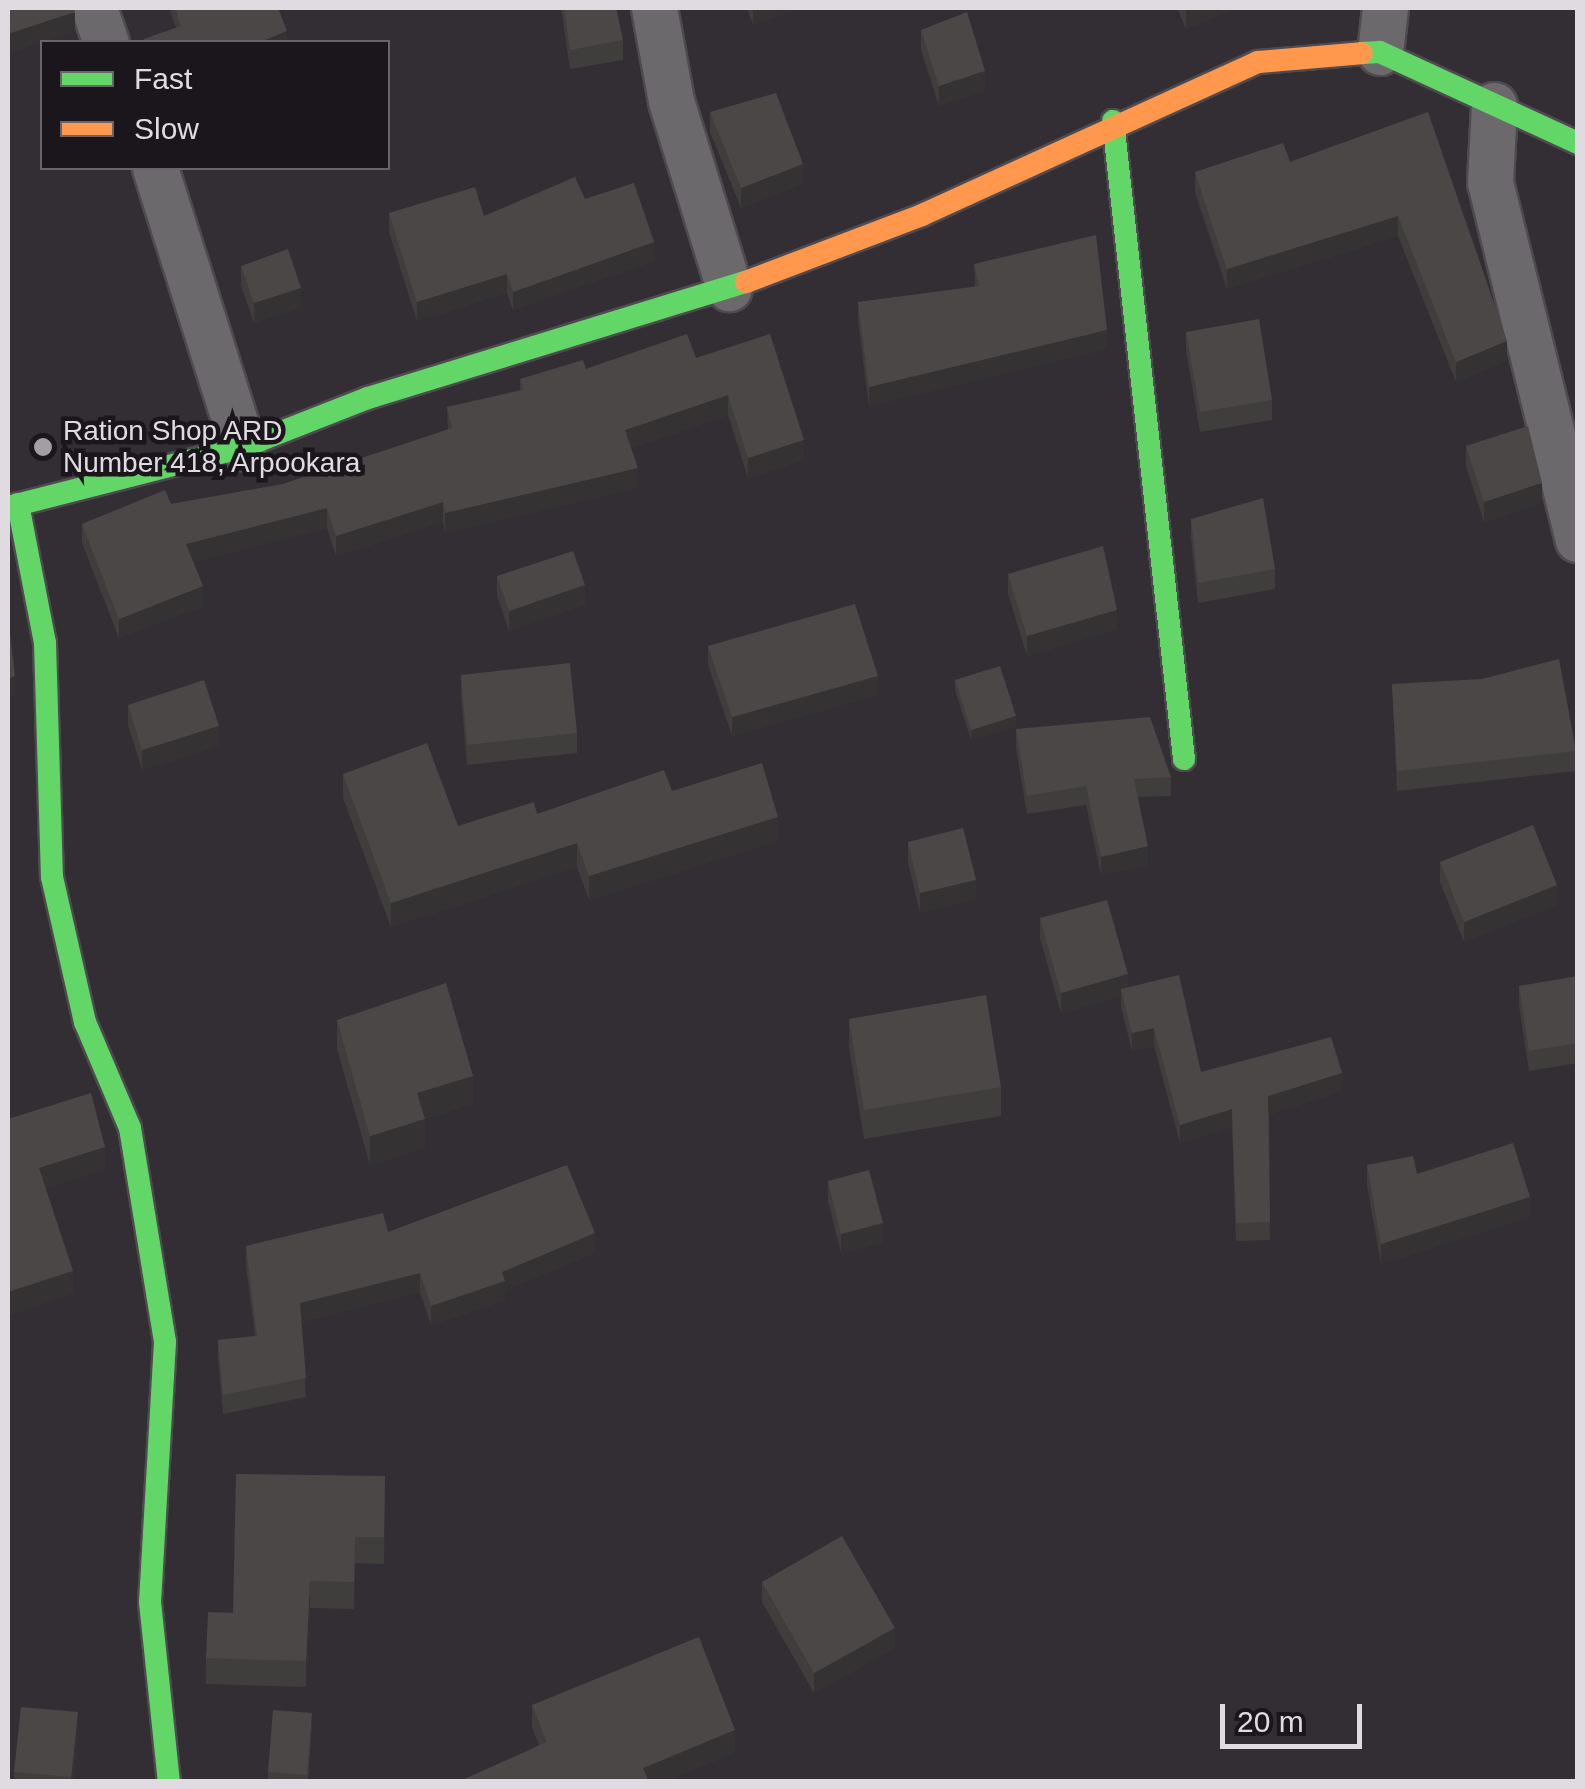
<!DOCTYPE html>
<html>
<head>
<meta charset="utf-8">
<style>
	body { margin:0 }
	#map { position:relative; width:1585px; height:1789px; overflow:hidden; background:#332e34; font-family:Helvetica,sans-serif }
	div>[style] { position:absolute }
	.roads { filter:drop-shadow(2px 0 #4e4a4f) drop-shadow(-2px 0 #4e4a4f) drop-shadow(0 2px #4e4a4f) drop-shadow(0 -2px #4e4a4f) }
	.street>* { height:45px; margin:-22.5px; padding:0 22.5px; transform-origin:22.5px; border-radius:22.5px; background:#6c696c }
	.fast>* { height:22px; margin:-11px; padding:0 11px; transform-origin:11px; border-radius:11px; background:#63d668 }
	.slow>* { height:22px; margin:-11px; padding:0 11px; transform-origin:11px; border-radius:11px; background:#ff974d }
	.wall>* { inset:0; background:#403d3d }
	.shaded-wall>* { inset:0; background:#343232 }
	.building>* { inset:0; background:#4b4747 }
	.dots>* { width:28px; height:28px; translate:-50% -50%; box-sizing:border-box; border:5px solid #1a161b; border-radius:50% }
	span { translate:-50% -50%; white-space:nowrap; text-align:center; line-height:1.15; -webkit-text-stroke:9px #1a161b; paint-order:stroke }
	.poi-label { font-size:28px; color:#e0dae1 }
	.left { translate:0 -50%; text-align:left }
	.frame { position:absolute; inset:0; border:10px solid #e0dae1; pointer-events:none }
	.legend { position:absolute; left:40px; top:40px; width:350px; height:130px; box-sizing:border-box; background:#1a161b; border:2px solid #69646a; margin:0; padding:12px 18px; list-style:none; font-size:30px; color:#e0dae1 }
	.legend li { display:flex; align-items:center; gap:20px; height:50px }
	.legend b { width:50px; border:2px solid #69646a }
	.scale { position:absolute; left:1220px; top:1704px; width:142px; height:45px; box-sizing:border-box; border:5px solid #e0dae1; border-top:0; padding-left:12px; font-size:30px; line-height:35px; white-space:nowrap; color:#e0dae1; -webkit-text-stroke:8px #1a161b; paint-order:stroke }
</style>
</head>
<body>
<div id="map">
	<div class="roads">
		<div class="street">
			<div style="left:94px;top:8px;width:36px;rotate:71deg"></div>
			<div style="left:654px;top:8px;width:95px;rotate:79.6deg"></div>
			<div style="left:671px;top:101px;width:196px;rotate:72.8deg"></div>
			<div style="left:1380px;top:52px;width:44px;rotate:-83.5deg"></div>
			<div style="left:1494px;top:105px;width:77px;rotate:93deg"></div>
			<div style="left:1490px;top:182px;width:368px;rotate:76.2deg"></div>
			<div style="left:155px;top:168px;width:293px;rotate:72.5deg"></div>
		</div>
		<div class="fast">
			<div style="left:1362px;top:53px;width:18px;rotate:-3deg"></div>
			<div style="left:1380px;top:52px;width:218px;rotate:24.7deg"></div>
			<div style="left:1113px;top:121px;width:642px;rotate:83.65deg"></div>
			<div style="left:18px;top:504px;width:142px;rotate:79deg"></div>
			<div style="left:45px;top:643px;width:234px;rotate:88.3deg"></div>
			<div style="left:52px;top:877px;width:149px;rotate:77.2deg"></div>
			<div style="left:85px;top:1022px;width:115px;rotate:67deg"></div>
			<div style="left:130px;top:1128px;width:217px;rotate:80.7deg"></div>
			<div style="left:165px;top:1342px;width:260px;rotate:93.3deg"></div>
			<div style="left:150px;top:1602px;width:181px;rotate:84deg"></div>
			<div style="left:8px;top:507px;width:243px;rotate:-14.3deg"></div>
			<div style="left:243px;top:447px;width:134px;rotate:-21.4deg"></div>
			<div style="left:368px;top:398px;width:395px;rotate:-17.1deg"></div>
		</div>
		<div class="slow">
			<div style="left:746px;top:282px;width:188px;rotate:-20.8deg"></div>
			<div style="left:922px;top:215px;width:369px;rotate:-24.5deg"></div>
			<div style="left:1258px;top:62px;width:104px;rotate:-4.9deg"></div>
		</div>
	</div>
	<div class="wall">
		<div style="clip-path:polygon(169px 8px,278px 8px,287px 42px,144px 42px,144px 39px,176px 28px)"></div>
		<div style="clip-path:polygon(561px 8px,616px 8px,623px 40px,623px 60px,570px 69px)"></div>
		<div style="clip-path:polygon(747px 8px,802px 8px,753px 25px)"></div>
		<div style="clip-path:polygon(1177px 8px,1235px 8px,1235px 9px,1186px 29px)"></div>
		<div style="clip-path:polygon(921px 30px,985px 91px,939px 106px,921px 50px)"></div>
		<div style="clip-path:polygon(710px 112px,803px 184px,741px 208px,710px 132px)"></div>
		<div style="clip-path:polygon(1428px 112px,1507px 361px,1456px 382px,1398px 236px,1227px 289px,1195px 192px,1195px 172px,1290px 162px)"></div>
		<div style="clip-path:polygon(585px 199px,654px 261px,513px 310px,507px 293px,417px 321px,389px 232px,389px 213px,484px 216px)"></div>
		<div style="clip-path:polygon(974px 264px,1107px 349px,869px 406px,858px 321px,858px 302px,975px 287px)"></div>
		<div style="clip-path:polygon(241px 266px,301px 308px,254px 323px,241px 285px)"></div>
		<div style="clip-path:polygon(1186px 332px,1272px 400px,1272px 420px,1200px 432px,1186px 351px)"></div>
		<div style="clip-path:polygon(696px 358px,804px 460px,748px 478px,728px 415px,631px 448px,638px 488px,445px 533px,443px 522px,336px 556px,327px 528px,194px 562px,203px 606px,119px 638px,82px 543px,82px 524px,171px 504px,283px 484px,448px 430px,447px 407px,520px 390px,520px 379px,586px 369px)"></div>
		<div style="clip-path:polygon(1466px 446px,1542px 503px,1484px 522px,1466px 466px)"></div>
		<div style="clip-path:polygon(1191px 519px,1275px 569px,1275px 589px,1198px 603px,1191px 539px)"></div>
		<div style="clip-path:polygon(1008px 574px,1117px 629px,1027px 656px,1008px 594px)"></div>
		<div style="clip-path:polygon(497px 576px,585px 605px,509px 631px,497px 596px)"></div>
		<div style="clip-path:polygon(708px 646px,878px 695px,732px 736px,708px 665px)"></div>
		<div style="clip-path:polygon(461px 675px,577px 733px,577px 753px,467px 765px,461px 695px)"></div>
		<div style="clip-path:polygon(955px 680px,1016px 727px,971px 740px,955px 690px)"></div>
		<div style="clip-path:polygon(1392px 684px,1576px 751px,1576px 771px,1397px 791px)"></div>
		<div style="clip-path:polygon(128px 705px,219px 746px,142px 770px,128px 725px)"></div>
		<div style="clip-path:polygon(1016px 729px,1171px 777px,1171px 796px,1137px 797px,1148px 865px,1101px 875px,1086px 805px,1027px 814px,1016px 748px)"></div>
		<div style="clip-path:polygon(343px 774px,458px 826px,537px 814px,672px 791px,778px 841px,589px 900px,577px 867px,391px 927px,343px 798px)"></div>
		<div style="clip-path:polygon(908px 842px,976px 899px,920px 913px,908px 862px)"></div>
		<div style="clip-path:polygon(1440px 862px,1557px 905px,1464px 942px,1440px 882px)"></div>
		<div style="clip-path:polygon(1040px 918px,1128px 988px,1201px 1072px,1342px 1091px,1269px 1114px,1270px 1240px,1236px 1241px,1232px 1127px,1180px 1143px,1154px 1046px,1132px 1051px,1121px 1007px,1121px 996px,1061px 1013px,1040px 938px)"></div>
		<div style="clip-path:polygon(1578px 976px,1578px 1063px,1529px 1071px,1519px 1006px,1519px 986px)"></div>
		<div style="clip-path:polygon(849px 1019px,1001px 1087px,1001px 1116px,864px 1139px,849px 1048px)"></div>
		<div style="clip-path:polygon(337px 1020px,473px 1104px,425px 1119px,425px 1148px,370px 1165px,337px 1049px)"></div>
		<div style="clip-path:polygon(1367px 1165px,1530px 1217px,1381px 1264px,1367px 1185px)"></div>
		<div style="clip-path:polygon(828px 1181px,883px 1243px,841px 1253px,828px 1201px)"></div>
		<div style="clip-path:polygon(388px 1232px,595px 1253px,505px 1290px,505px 1300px,431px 1325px,420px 1292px,301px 1322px,306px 1397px,223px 1414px,218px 1359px,218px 1340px,255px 1336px,246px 1266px,246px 1246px)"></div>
		<div style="clip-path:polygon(385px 1476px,384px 1564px,355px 1563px,354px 1609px,310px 1608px,306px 1687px,206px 1684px,206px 1658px,233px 1613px)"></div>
		<div style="clip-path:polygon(762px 1582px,895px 1648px,814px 1693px,762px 1602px)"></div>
		<div style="clip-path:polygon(532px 1705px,735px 1752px,664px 1782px,462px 1782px,539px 1745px,532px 1727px)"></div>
		<div style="clip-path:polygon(312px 1723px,308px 1782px,268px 1782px,268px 1772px)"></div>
		<div style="clip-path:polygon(78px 1732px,73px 1782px,14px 1782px,14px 1772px)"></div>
	</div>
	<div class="shaded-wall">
		<div style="clip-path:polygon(753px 8px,802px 8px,753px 25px)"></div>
		<div style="clip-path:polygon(1191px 8px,1235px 8px,1235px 9px,1186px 29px,1186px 9px)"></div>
		<div style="clip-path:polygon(75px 12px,75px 32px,8px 54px,8px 34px)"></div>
		<div style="clip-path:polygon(287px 31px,287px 42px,260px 42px)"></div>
		<div style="clip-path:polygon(985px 71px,985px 91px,939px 106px,939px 86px)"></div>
		<div style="clip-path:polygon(803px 164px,803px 184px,741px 208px,741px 188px)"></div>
		<div style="clip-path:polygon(1398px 216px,1398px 236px,1227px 289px,1227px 269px)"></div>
		<div style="clip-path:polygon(654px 242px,654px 261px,513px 310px,513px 292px)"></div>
		<div style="clip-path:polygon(507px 274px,507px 293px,417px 321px,417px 302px)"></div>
		<div style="clip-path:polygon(301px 288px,301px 308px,254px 323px,254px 303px)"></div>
		<div style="clip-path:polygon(1107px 330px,1107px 349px,869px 406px,869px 387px)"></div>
		<div style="clip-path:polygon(1507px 341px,1507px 361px,1456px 382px,1456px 362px)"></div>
		<div style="clip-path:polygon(728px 395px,728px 415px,625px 450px,625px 430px)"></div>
		<div style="clip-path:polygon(804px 440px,804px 460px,748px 478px,748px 458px)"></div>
		<div style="clip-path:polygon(638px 468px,638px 488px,445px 533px,445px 513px)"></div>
		<div style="clip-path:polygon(1542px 483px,1542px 503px,1484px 522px,1484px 502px)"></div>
		<div style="clip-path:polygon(443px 502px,443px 522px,336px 556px,336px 536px)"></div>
		<div style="clip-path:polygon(327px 508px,327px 528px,186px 564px,186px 544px)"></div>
		<div style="clip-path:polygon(585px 585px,585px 605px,509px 631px,509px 611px)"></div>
		<div style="clip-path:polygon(203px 586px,203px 606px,119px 638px,119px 619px)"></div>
		<div style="clip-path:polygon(1117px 610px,1117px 629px,1027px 656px,1027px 636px)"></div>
		<div style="clip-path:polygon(15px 676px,15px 696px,8px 699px,8px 679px)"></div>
		<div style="clip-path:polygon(878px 676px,878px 695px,732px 736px,732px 717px)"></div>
		<div style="clip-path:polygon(1016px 716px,1016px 727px,971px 740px,971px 730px)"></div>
		<div style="clip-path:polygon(219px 726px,219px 746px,142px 770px,142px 750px)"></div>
		<div style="clip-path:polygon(778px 817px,778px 841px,589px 900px,589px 876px)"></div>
		<div style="clip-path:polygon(577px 843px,577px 867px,391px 927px,391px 903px)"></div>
		<div style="clip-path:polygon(1148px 846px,1148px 865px,1101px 875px,1101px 857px)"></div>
		<div style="clip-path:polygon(976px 880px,976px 899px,920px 913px,920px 893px)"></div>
		<div style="clip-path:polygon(1557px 885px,1557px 905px,1464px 942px,1464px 922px)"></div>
		<div style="clip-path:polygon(1128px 974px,1128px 994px,1121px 989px,1121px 996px,1061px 1013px,1061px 993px)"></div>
		<div style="clip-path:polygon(1154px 1028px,1154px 1046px,1132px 1051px,1132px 1033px)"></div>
		<div style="clip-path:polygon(1342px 1073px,1342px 1091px,1268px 1114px,1268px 1096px)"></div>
		<div style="clip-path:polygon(473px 1076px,473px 1104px,417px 1122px,417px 1093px)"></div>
		<div style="clip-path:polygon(1232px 1109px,1232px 1127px,1180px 1143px,1180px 1125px)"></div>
		<div style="clip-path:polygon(425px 1119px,425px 1148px,370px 1165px,370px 1136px)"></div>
		<div style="clip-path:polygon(105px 1147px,105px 1170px,39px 1191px,39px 1168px)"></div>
		<div style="clip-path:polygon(1530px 1197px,1530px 1217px,1381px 1264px,1381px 1244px)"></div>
		<div style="clip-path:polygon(883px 1223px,883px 1243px,841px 1253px,841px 1234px)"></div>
		<div style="clip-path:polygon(595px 1233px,595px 1253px,505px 1290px,505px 1300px,431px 1325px,431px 1306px,502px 1272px)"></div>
		<div style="clip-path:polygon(73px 1271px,73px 1294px,8px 1316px,8px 1292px)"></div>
		<div style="clip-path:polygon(420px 1273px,420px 1292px,300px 1322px,300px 1303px)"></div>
		<div style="clip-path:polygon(310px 1581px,310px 1608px,306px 1687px,306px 1661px)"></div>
		<div style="clip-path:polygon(895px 1628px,895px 1648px,814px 1693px,814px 1673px)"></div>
		<div style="clip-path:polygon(78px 1712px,78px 1732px,73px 1782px,71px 1782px)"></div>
		<div style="clip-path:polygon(735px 1730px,735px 1752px,664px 1782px,643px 1782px,643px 1768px)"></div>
	</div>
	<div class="building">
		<div style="clip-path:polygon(8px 8px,74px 8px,75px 12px,8px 34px)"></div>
		<div style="clip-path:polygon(175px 8px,278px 8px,287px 31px,260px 42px,145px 42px,144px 39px,181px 26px)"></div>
		<div style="clip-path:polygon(564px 8px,616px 8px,623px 40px,570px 50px)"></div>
		<div style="clip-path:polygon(967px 12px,985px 71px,939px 86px,921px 30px)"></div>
		<div style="clip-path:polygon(776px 93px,803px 164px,741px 188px,710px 112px)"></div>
		<div style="clip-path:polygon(1428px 112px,1507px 341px,1456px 362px,1398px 216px,1227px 269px,1195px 172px,1283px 143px,1290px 162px)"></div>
		<div style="clip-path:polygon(575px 177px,585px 199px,634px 183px,654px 242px,513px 292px,507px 274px,417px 302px,389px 213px,475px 187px,484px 216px)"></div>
		<div style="clip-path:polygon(1096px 235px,1107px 330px,869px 387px,858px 302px,979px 286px,974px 264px)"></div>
		<div style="clip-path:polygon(288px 249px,301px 288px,254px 303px,241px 266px)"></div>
		<div style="clip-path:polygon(1259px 319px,1272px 400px,1200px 412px,1186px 332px)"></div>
		<div style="clip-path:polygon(687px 334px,696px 358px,770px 334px,804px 440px,748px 458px,728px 395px,625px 430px,638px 468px,445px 513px,443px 502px,336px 536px,327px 508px,186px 544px,203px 586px,119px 619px,82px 524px,165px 490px,171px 504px,283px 484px,452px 428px,447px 407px,524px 390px,520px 379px,583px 360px,586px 369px)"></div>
		<div style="clip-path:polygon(1528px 426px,1542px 483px,1484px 502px,1466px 446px)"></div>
		<div style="clip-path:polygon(1263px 498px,1275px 569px,1198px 583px,1191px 519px)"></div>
		<div style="clip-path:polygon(1103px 546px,1117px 610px,1027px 636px,1008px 574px)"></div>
		<div style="clip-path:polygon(573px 551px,585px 585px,509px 611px,497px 576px)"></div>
		<div style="clip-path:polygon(855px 604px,878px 676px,732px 717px,708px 646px)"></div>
		<div style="clip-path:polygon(8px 616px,15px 676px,8px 679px)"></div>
		<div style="clip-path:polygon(1559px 659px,1576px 751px,1397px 771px,1392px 684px,1482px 679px)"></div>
		<div style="clip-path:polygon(570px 663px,577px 733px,467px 745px,461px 675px)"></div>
		<div style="clip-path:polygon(1000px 666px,1016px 716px,971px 730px,955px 680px)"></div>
		<div style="clip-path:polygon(204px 680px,219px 726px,142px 750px,128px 705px)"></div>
		<div style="clip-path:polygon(1150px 717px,1171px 777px,1134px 779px,1148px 846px,1101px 857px,1086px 786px,1027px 796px,1016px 729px)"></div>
		<div style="clip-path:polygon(427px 743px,458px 826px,534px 802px,537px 814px,664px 770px,672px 791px,762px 763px,778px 817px,589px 876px,577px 843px,391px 903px,343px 774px)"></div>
		<div style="clip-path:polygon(1533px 825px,1557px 885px,1464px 922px,1440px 862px)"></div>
		<div style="clip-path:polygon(963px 828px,976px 880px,920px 893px,908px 842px)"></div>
		<div style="clip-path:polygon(1107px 900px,1128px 974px,1061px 993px,1040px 918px)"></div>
		<div style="clip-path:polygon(1179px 975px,1201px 1072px,1331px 1037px,1342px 1073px,1268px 1096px,1270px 1222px,1236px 1223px,1232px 1109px,1180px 1125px,1154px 1028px,1132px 1033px,1121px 989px)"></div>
		<div style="clip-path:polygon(1578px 976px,1578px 1043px,1529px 1051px,1519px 986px)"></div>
		<div style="clip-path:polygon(446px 983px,473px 1076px,417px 1093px,425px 1119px,370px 1136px,337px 1020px)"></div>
		<div style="clip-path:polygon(986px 995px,1001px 1087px,864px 1110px,849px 1019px)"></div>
		<div style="clip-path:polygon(91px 1093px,105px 1147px,39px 1168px,73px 1271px,8px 1292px,8px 1119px)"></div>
		<div style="clip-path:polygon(1513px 1143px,1530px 1197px,1381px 1244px,1367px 1165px,1413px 1156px,1417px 1174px)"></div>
		<div style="clip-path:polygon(567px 1165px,595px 1233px,502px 1272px,505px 1281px,431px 1306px,420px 1273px,300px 1303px,306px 1378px,223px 1395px,218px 1340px,257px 1336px,246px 1246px,383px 1213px,388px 1232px)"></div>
		<div style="clip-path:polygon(869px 1170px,883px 1223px,841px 1234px,828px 1181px)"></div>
		<div style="clip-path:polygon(236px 1474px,385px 1476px,384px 1537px,355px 1537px,354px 1582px,310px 1581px,306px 1661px,206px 1658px,208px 1612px,233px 1613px)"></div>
		<div style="clip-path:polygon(842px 1536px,895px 1628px,814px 1673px,762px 1582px)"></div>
		<div style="clip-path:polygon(699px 1637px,735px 1730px,643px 1768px,649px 1782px,462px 1782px,462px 1780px,547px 1742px,532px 1705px)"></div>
		<div style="clip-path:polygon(21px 1707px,78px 1712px,71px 1777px,14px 1772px)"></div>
		<div style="clip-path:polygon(273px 1710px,312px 1713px,307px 1775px,268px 1772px)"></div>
	</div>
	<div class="dots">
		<div style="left:43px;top:447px;background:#a39ea4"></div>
	</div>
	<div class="poi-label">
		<span class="left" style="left:63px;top:447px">Ration Shop ARD<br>Number 418, Arpookara</span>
	</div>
	<div class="frame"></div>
	<ul class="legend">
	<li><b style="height:12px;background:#63d668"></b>Fast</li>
	<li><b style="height:12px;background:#ff974d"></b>Slow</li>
	</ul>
	<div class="scale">20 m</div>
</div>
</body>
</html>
